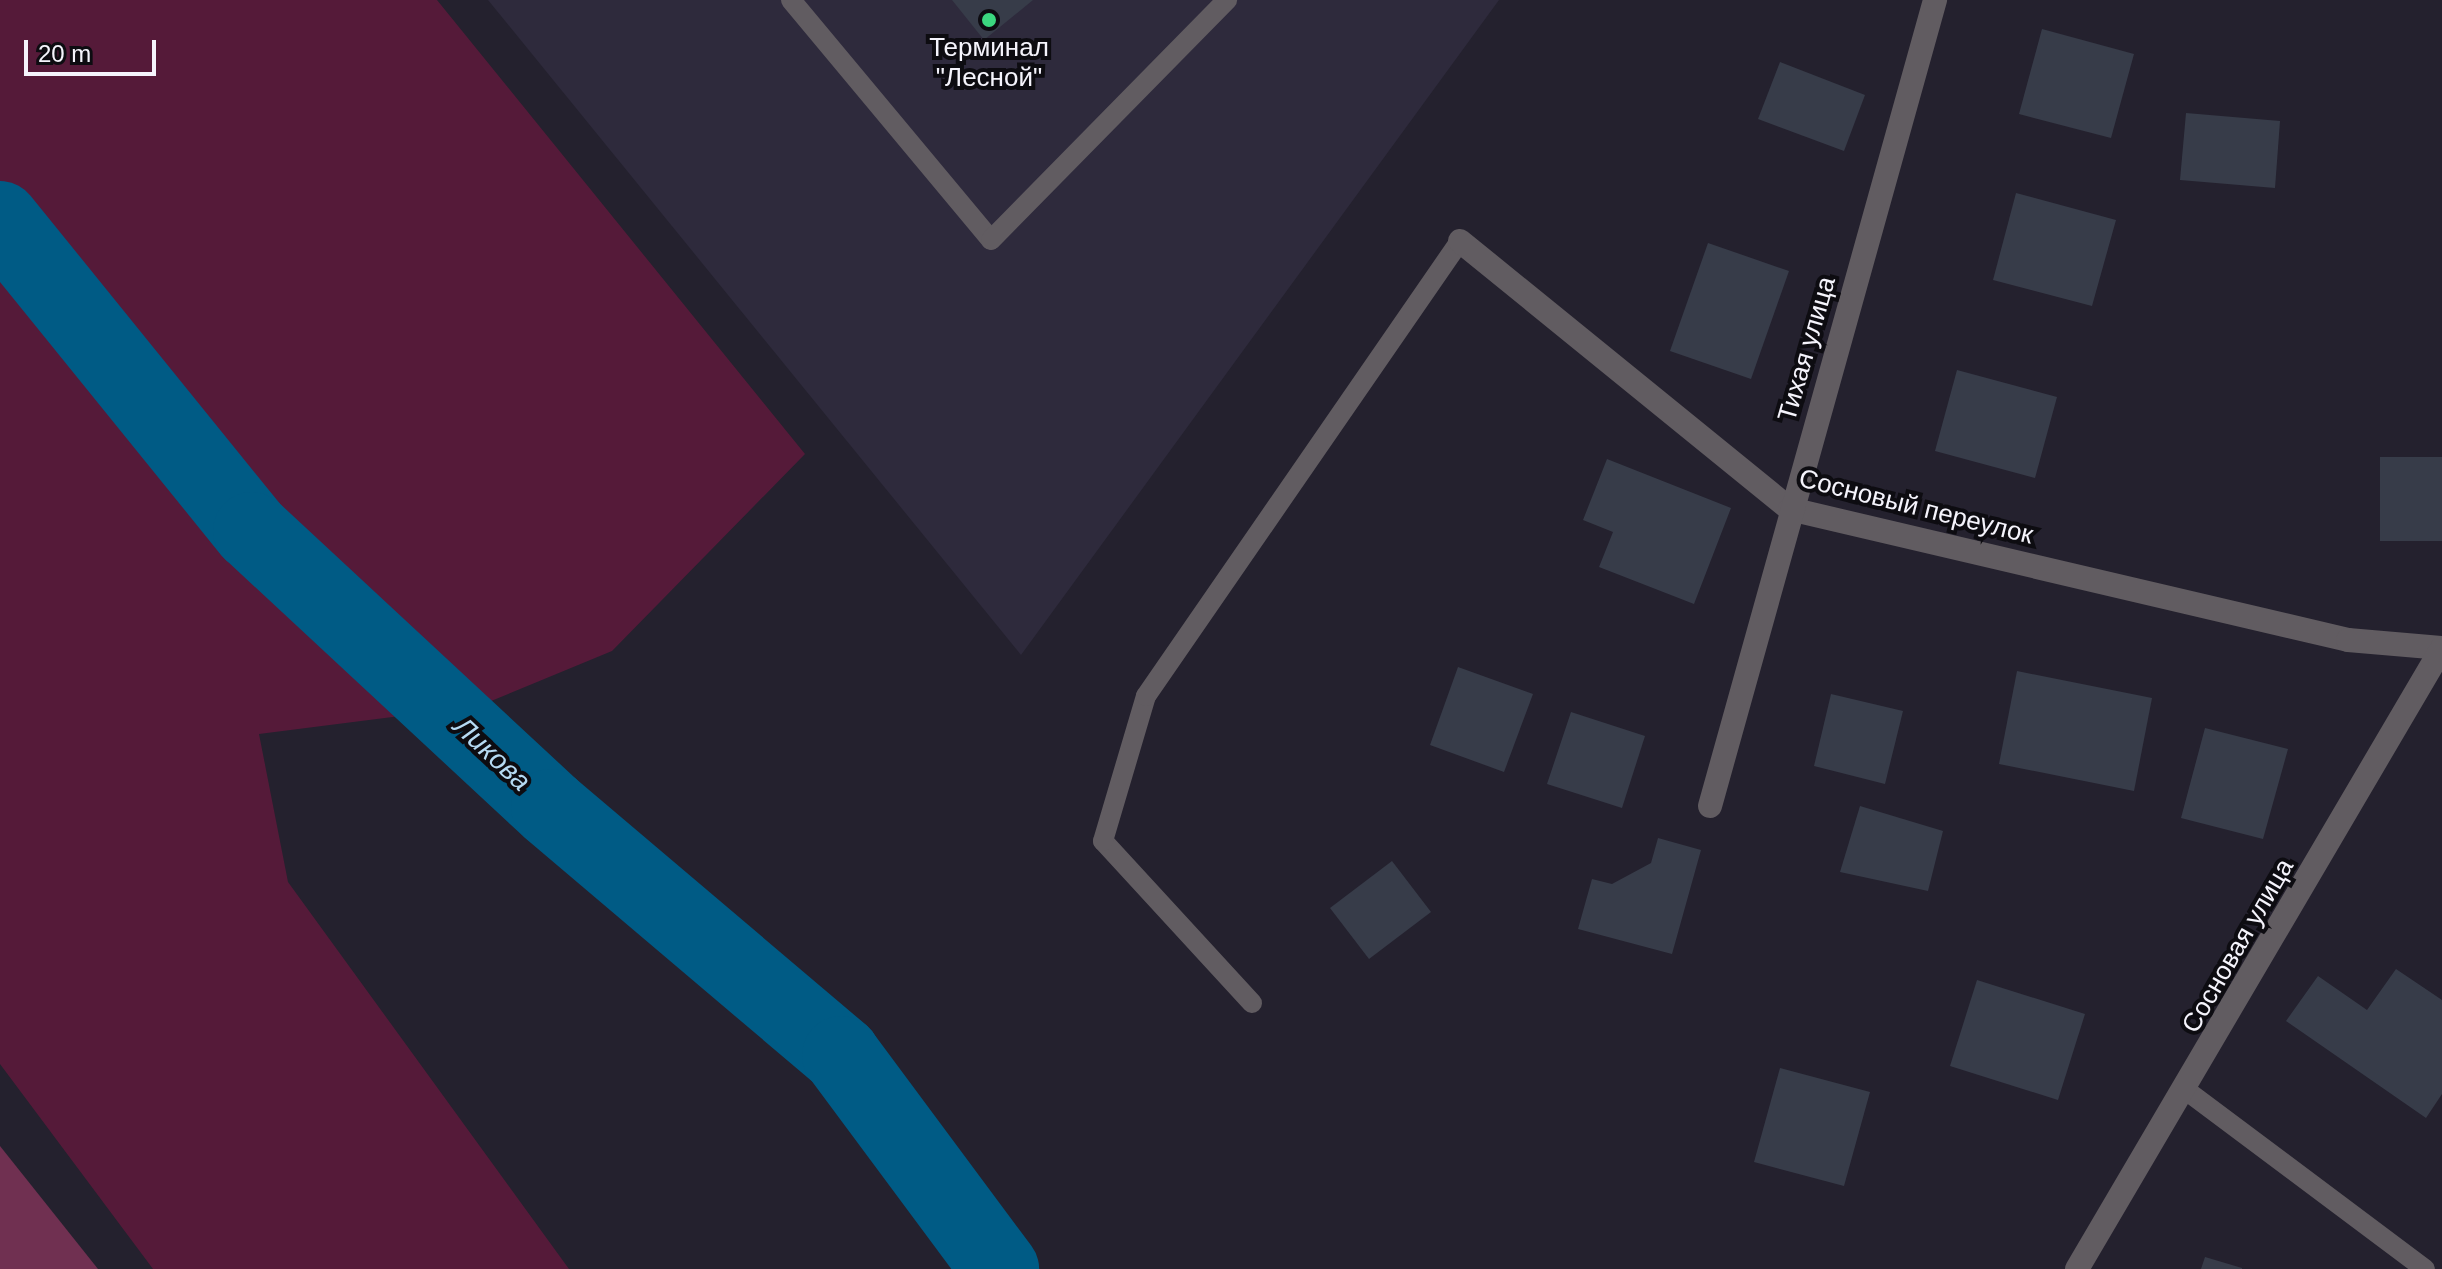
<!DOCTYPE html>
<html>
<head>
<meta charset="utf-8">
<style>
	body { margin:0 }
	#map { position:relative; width:2442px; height:1269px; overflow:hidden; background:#24212e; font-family:Arial,sans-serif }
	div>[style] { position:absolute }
	.built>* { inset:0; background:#2e2a3c }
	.green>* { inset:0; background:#551a39 }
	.forest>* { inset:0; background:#703051 }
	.river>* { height:78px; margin:-39px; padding:0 39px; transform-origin:39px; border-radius:39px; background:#005b85 }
	.building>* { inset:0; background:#373c49 }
	.lane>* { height:20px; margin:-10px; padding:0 10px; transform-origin:10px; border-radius:10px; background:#615c61 }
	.street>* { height:24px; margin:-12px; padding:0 12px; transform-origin:12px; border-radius:12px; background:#615c61 }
	.dots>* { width:22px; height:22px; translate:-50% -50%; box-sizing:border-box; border:4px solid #0d0c11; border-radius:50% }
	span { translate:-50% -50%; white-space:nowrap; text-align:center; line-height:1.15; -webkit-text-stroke:8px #0d0c11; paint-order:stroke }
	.poi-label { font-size:26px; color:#f5f4fc }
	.street-label { font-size:26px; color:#f5f4fc }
	.water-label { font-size:28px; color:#b5daf3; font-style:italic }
	.scale { position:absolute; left:24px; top:40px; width:132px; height:36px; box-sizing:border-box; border:4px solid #f5f4fc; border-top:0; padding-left:10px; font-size:24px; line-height:28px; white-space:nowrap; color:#f5f4fc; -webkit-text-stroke:6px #0d0c11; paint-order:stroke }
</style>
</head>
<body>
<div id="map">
	<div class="built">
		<div style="clip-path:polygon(488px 0,1499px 0,1021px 655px)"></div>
	</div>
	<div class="green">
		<div style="clip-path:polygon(0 0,437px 0,805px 454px,612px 651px,479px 706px,259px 734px,288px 882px,569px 1269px,153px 1269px,0 1064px)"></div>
	</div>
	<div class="forest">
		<div style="clip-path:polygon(0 1146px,98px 1269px,0 1269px)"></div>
	</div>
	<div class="river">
		<div style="left:0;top:220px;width:400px;rotate:51deg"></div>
		<div style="left:252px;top:531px;width:407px;rotate:42.9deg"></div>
		<div style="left:550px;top:808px;width:382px;rotate:40.3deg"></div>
		<div style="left:841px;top:1055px;width:267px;rotate:53.4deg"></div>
	</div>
	<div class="building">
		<div style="clip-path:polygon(952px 0,1033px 0,984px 40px)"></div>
		<div style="clip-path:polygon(2042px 29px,2134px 54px,2111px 138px,2019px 114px)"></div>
		<div style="clip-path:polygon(1780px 62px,1865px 95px,1844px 151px,1758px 119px)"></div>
		<div style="clip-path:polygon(2186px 113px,2280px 121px,2275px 188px,2180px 180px)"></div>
		<div style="clip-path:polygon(2016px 193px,2116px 220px,2092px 306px,1993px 280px)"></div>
		<div style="clip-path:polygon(1708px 243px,1789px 271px,1751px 379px,1670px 351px)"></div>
		<div style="clip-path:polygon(1957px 370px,2057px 397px,2035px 478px,1935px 451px)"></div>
		<div style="clip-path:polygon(2380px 457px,2442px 457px,2442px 541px,2380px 541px)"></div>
		<div style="clip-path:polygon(1607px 459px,1731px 508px,1694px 604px,1599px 567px,1613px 532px,1583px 520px)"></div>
		<div style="clip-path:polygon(1458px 667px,1533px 694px,1504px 772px,1430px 745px)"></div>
		<div style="clip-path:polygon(2017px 671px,2152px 698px,2134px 791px,1999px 764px)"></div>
		<div style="clip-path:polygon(1831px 694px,1903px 711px,1885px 784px,1814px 766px)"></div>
		<div style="clip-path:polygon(1571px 712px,1645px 736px,1622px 808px,1547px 784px)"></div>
		<div style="clip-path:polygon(2205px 728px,2288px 749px,2263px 839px,2181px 818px)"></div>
		<div style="clip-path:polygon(1860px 806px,1943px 831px,1928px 891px,1840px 872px)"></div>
		<div style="clip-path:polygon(1658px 838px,1701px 850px,1672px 954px,1578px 929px,1592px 879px,1612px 884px,1651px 863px)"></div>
		<div style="clip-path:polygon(1392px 861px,1431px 912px,1369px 959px,1330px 908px)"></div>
		<div style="clip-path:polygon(2396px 969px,2442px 1000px,2442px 1094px,2426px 1118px,2286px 1021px,2318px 976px,2367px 1010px)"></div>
		<div style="clip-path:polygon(1977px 980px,2085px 1014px,2058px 1100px,1950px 1066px)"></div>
		<div style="clip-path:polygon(1780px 1068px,1870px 1092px,1844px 1186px,1754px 1162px)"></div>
		<div style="clip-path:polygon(2205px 1257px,2242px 1268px,2242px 1269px,2201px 1269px)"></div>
	</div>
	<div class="lane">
		<div style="left:791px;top:0;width:312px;rotate:50.2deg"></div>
		<div style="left:991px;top:240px;width:337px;rotate:-45.5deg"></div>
		<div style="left:1252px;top:1003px;width:220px;rotate:-132.6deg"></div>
		<div style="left:1103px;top:841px;width:151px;rotate:-73.5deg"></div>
		<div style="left:1146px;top:696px;width:553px;rotate:-55.39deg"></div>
		<div style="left:2187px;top:1091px;width:297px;rotate:36.8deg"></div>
	</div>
	<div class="street">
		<div style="left:1460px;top:241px;width:425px;rotate:39.1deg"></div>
		<div style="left:1790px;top:509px;width:573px;rotate:13.21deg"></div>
		<div style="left:2348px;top:640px;width:94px;rotate:4.9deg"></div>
		<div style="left:1710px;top:806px;width:837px;rotate:-74.4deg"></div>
		<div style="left:2077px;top:1269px;width:720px;rotate:-59.55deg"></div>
	</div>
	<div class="dots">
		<div style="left:989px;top:20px;background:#3bd77f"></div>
	</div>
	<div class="poi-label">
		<span style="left:989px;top:63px">Терминал<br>"Лесной"</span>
	</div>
	<div class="street-label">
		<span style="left:1807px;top:349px;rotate:-74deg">Тихая улица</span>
		<span style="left:1916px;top:507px;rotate:14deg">Сосновый переулок</span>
		<span style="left:2238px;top:946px;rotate:-60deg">Сосновая улица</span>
	</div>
	<div class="water-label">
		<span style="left:492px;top:754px;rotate:43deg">Ликова</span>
	</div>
	<div class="scale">20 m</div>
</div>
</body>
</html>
